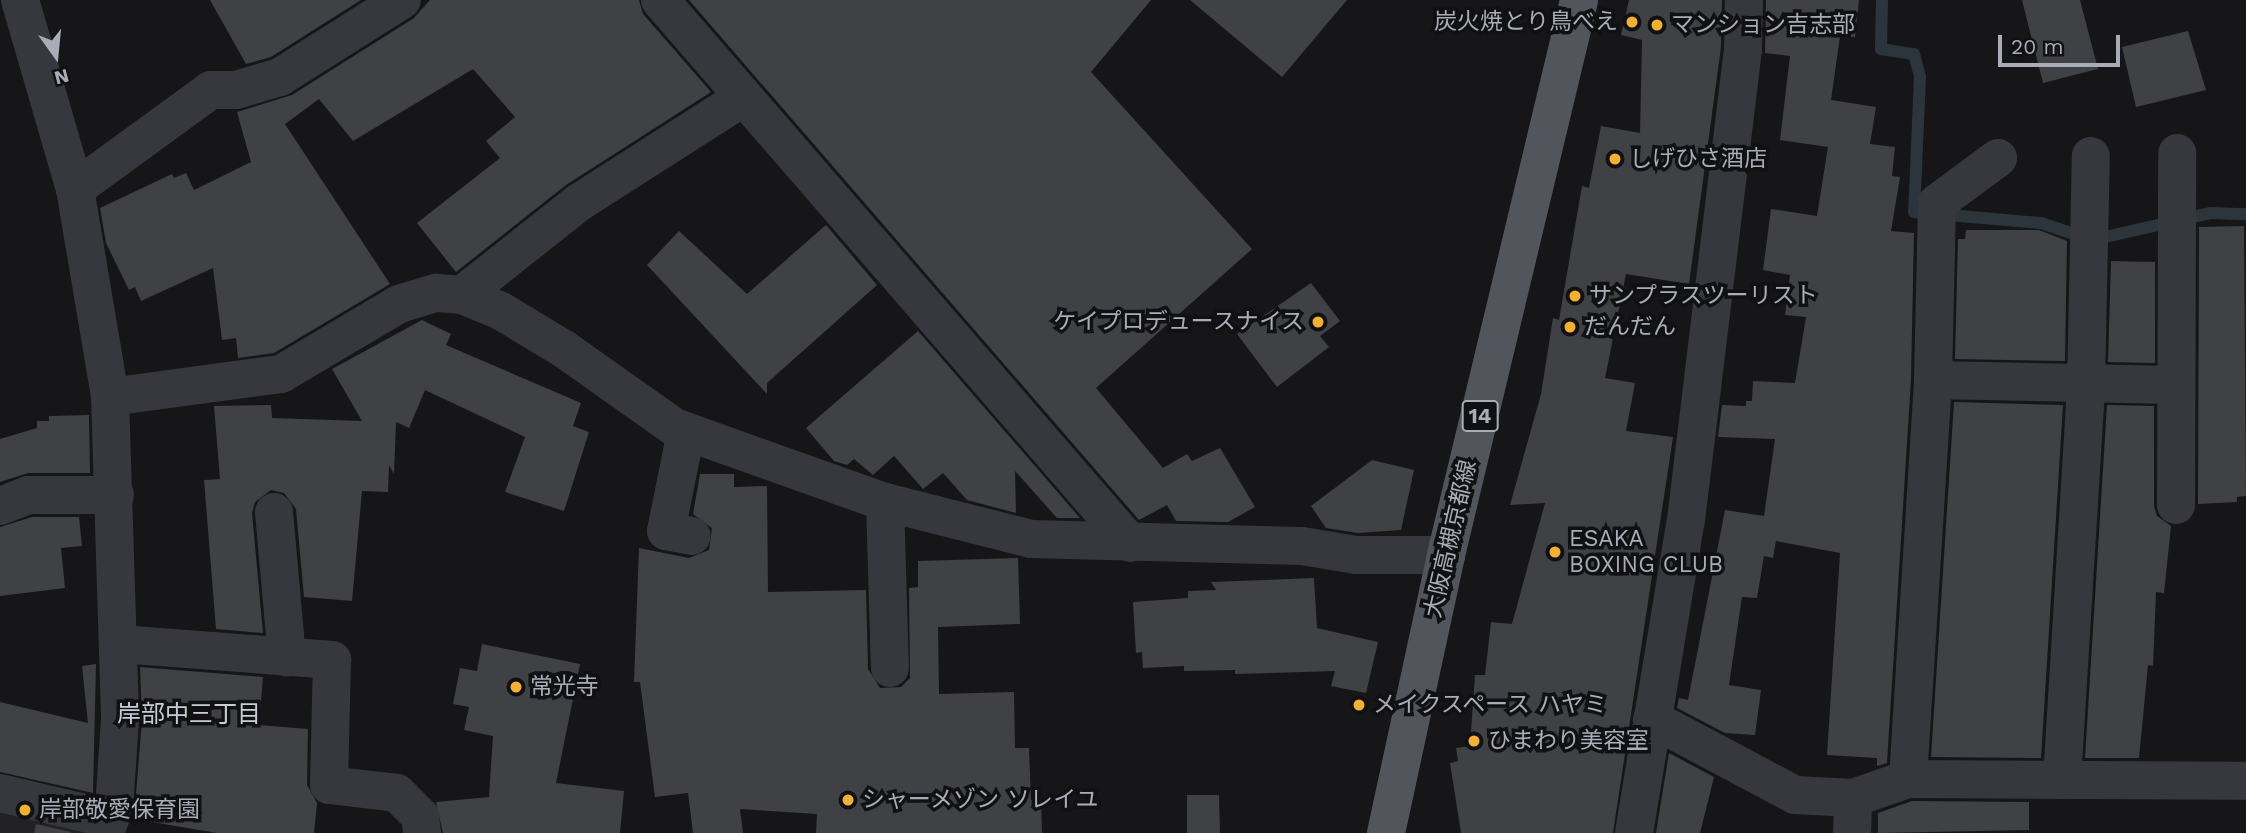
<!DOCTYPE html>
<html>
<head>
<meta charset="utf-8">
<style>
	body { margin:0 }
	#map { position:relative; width:2246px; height:833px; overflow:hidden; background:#161618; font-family:"Work Sans","Noto Sans JP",sans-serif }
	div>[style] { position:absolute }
	.built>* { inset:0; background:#222225 }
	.stream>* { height:12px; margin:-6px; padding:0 6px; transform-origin:6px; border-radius:6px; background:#2c353c }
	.building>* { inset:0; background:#404145 }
	.minor>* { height:38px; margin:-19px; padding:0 19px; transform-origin:19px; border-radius:19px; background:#37383d }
	.major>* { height:38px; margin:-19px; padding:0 19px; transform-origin:19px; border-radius:19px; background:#53555c }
	.dots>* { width:19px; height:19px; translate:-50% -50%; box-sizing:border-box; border:4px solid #111113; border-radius:50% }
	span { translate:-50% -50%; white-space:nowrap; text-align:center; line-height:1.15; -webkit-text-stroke:7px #111113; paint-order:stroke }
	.shield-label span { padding:2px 5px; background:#111113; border:2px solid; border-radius:5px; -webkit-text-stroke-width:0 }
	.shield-label { font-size:21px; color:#a8adb8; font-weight:700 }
	.poi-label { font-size:23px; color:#a8adb8 }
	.right { translate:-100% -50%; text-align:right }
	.left { translate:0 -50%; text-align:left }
	.street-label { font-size:23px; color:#a8adb8 }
	.neighbourhood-label { font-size:24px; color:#c9ccd4 }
	.north { position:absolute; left:21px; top:21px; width:70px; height:70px; -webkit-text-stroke:5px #111113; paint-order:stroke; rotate:165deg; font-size:19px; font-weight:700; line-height:28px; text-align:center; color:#a8adb8 }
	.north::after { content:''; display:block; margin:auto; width:24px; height:32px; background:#a8adb8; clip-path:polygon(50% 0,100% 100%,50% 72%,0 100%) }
	.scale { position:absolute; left:1998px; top:35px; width:122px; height:32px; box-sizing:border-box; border:4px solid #a8adb8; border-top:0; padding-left:9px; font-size:21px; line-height:24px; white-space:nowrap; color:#a8adb8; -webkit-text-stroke:5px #111113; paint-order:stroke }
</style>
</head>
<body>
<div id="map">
	<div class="built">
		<div style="clip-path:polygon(0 799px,94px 833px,0 833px)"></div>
	</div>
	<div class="stream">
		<div style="left:1882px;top:0;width:49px;rotate:91.2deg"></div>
		<div style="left:1881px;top:49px;width:33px;rotate:9deg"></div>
		<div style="left:1914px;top:54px;width:24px;rotate:75deg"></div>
		<div style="left:1920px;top:77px;width:135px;rotate:92.5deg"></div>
		<div style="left:1914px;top:212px;width:127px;rotate:5deg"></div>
		<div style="left:2041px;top:223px;width:54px;rotate:18.4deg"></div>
		<div style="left:2092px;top:240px;width:122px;rotate:-12.8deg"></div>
		<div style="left:2211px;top:213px;width:35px;rotate:2deg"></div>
	</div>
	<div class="building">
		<div style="clip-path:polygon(210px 0,361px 0,271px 57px,246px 64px)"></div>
		<div style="clip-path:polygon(430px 0,639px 0,643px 14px,711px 92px,566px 185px,456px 272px,417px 223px,500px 158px,486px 141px,515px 117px,473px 69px,353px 141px,319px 99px,285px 124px,390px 284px,274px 353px,238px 358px,236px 338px,222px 340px,213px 268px,141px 301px,135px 287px,129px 290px,106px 243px,100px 208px,172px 174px,174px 178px,186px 173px,194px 190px,251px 162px,237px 112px,292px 95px,414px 18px)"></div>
		<div style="clip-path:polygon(689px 0,1151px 0,1091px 72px,1252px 249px,1096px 388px,1163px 468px,1187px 454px,1192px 461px,1220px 448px,1255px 507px,1228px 522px,1176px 521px,1167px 505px,1139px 520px)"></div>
		<div style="clip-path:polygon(1190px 0,1347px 0,1282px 77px)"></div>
		<div style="clip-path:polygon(1629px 0,1722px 0,1721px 47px,1689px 284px,1626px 274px,1605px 378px,1635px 383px,1626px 431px,1673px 437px,1613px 833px,1461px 833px,1450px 763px,1458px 761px,1456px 748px,1470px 746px,1475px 675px,1485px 675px,1491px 622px,1512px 624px,1545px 503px,1510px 505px,1541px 394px,1553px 318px,1559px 320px,1582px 186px,1589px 188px,1601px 126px,1640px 133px,1642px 40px,1621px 35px)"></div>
		<div style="clip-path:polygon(1766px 0,1859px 0,1855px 37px,1840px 36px,1831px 100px,1876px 107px,1870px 144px,1895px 147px,1892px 176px,1900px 177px,1891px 231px,1914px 233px,1911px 379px,1887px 763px,1877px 766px,1877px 758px,1827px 755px,1840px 553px,1776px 541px,1773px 558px,1764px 556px,1757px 598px,1742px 597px,1729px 685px,1761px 690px,1755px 735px,1725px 733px,1677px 708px,1679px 698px,1688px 700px,1725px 510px,1764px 516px,1775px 439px,1718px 437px,1722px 405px,1746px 406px,1746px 401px,1752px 401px,1753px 381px,1795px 383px,1806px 317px,1785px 315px,1790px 275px,1763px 270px,1771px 209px,1817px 216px,1828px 147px,1780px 140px,1790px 56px,1765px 53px)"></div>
		<div style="clip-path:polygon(2022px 0,2080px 0,2098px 69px,2043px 83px)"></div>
		<div style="clip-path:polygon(2188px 31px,2206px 90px,2136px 107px,2122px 47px)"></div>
		<div style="clip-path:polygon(826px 225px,877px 285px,767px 383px,767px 394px,647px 265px,679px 231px,747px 294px)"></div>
		<div style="clip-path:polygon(2244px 226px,2246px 496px,2237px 497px,2237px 502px,2198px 504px,2199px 227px)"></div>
		<div style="clip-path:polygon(1966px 230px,2039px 230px,2067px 241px,2065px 361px,1955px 359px,1958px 239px,1965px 239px)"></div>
		<div style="clip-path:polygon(2111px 261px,2155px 262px,2155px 363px,2108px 362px)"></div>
		<div style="clip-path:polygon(1311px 283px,1340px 321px,1320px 336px,1329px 347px,1277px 387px,1237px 334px)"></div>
		<div style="clip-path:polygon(422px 320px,451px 334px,446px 345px,581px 403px,573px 426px,589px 432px,564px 511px,505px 492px,525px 437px,425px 390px,409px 428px,396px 422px,394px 474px,389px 465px,388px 492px,362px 491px,352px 601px,304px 597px,296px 509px,284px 493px,271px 490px,255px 502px,252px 513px,263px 633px,216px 629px,204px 480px,220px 479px,214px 406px,271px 405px,272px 418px,362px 421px,332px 369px)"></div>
		<div style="clip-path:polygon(918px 331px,1080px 518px,1057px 518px,1015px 471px,1016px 513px,967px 500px,943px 473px,923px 489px,894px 456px,873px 475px,854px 459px,847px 465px,834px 461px,806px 428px)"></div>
		<div style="clip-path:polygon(1954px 402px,2063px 405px,2041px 758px,1931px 757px)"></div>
		<div style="clip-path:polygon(2107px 405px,2154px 406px,2154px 506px,2157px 516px,2171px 526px,2164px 593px,2156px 592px,2153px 666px,2148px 665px,2139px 758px,2085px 758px)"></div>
		<div style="clip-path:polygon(89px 415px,90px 473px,28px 473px,0 482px,0 439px,37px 428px,37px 421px,49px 421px,49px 416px)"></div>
		<div style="clip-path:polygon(1372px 460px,1414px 470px,1401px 530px,1358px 533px,1326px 528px,1311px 506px)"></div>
		<div style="clip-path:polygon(700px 474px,734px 474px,734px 487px,767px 486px,768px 592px,866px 590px,868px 669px,880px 688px,901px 687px,910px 678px,909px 588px,918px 587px,918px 561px,1018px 558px,1020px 624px,938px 627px,939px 694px,1014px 692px,1015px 748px,1029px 748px,1031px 800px,1041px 800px,1042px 833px,816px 833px,817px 814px,740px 809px,743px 833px,693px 833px,688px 793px,655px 797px,640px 682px,634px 682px,639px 548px,689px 558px,709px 550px,712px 528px,693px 514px)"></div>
		<div style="clip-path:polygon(32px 517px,79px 517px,82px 546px,61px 548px,65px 588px,0 596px,0 527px)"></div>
		<div style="clip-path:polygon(1314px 578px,1317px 628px,1378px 642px,1366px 693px,1331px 686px,1335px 671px,1235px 674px,1235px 670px,1184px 671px,1184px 666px,1143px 668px,1142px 652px,1136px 653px,1133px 602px,1188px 598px,1188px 591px,1216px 590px,1211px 582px)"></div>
		<div style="clip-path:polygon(482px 644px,580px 664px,556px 783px,624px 791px,620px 833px,443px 833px,436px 802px,489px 797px,493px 736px,464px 730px,469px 707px,453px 704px,460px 668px,477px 671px)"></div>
		<div style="clip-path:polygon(96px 664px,93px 793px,0 772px,0 702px,88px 723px,82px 666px)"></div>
		<div style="clip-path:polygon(140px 667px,263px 677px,259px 725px,308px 729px,307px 785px,317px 803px,314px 833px,217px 833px,134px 819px,142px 720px)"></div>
		<div style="clip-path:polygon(1669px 753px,1714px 777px,1700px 833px,1656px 833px)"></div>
		<div style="clip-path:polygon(1187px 795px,1219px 795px,1220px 833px,1187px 833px)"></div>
		<div style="clip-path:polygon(1912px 801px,2029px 802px,2029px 830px,1878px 833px,1878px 813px)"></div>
		<div style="clip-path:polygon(36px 824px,71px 832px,71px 833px,34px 833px)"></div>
	</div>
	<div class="minor">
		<div style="left:20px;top:0;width:197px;rotate:73.8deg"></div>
		<div style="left:75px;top:189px;width:211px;rotate:80.4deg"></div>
		<div style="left:110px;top:397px;width:322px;rotate:88.2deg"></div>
		<div style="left:120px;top:719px;width:90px;rotate:93.8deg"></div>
		<div style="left:114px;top:809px;width:26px;rotate:111deg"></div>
		<div style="left:660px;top:0;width:718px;rotate:49.12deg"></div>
		<div style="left:75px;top:189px;width:168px;rotate:-36.1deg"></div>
		<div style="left:211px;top:90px;width:25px"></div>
		<div style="left:236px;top:90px;width:46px;rotate:-16.5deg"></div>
		<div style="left:280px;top:77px;width:144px;rotate:-32.3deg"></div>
		<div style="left:462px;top:295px;width:148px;rotate:-38.4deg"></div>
		<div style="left:578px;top:203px;width:195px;rotate:-32.6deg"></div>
		<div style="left:1933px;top:380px;width:240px;rotate:1.2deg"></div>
		<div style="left:110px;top:397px;width:173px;rotate:-7.7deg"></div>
		<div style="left:281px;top:374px;width:137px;rotate:-30.7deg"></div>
		<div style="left:399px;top:304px;width:39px;rotate:-17deg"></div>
		<div style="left:436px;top:293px;width:26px;rotate:4deg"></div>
		<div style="left:462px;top:295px;width:42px;rotate:22.3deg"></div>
		<div style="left:501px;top:311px;width:74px;rotate:31.1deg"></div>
		<div style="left:564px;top:349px;width:135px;rotate:35.3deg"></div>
		<div style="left:674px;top:427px;width:224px;rotate:19.6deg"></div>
		<div style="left:885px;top:502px;width:151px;rotate:14.2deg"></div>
		<div style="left:1031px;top:539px;width:271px;rotate:1.5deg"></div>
		<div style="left:1302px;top:546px;width:55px;rotate:9.5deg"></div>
		<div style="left:1356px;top:555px;width:90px"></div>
		<div style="left:686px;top:432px;width:101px;rotate:101.4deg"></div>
		<div style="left:666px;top:531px;width:26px;rotate:11deg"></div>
		<div style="left:885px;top:502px;width:166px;rotate:88.3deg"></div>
		<div style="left:2176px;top:505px;width:352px;rotate:-89.8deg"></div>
		<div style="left:0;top:506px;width:30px;rotate:-21deg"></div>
		<div style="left:28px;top:495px;width:87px"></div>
		<div style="left:274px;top:512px;width:146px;rotate:84.9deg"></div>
		<div style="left:120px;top:644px;width:213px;rotate:4.3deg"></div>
		<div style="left:332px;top:660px;width:125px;rotate:91.4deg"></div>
		<div style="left:329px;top:785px;width:68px;rotate:6.7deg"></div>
		<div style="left:397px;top:793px;width:33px;rotate:45deg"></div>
		<div style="left:420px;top:816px;width:17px;rotate:83deg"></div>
		<div style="left:1652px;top:719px;width:162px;rotate:28deg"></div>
		<div style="left:1795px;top:795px;width:58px;rotate:3deg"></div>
		<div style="left:1853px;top:798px;width:58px;rotate:-19.1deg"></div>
		<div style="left:1908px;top:779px;width:338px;rotate:0.3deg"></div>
		<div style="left:1908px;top:779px;width:400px;rotate:-86.4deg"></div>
		<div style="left:1933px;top:380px;width:177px;rotate:-88.7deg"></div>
		<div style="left:1937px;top:203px;width:76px;rotate:-36.4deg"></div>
		<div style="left:2062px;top:780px;width:395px;rotate:-86.5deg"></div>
		<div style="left:2086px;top:386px;width:230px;rotate:-88.8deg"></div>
		<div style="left:0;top:793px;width:113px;rotate:13.3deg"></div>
		<div style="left:1634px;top:833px;width:317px;rotate:-80.6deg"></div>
		<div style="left:1686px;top:520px;width:473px;rotate:-83.1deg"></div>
		<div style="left:1743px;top:50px;width:50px;rotate:-88.9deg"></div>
		<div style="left:1852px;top:833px;width:35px;rotate:-88deg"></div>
	</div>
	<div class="major">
		<div style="left:1386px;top:833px;width:284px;rotate:-77.8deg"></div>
		<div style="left:1446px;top:555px;width:571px;rotate:-76.52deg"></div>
	</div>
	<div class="dots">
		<div style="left:1632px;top:22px;background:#f2b134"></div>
		<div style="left:1657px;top:25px;background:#f2b134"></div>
		<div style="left:1615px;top:159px;background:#f2b134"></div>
		<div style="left:1575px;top:296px;background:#f2b134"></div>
		<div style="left:1318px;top:322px;background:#f2b134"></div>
		<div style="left:1570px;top:327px;background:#f2b134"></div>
		<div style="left:1555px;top:552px;background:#f2b134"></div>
		<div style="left:516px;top:687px;background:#f2b134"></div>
		<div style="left:1359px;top:705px;background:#f2b134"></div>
		<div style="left:1474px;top:741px;background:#f2b134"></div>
		<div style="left:848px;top:800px;background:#f2b134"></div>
		<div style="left:25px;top:810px;background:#f2b134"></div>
	</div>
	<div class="shield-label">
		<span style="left:1480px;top:416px">14</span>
	</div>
	<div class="poi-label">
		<span class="right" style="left:1618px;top:22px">炭火焼とり鳥べえ</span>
		<span class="left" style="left:1671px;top:25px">マンション吉志部</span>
		<span class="left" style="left:1629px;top:159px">しげひさ酒店</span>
		<span class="left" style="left:1589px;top:296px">サンプラスツーリスト</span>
		<span class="right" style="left:1304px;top:322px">ケイプロデュースナイス</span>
		<span class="left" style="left:1584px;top:327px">だんだん</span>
		<span class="left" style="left:1569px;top:552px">ESAKA<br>BOXING CLUB</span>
		<span class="left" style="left:530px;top:687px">常光寺</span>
		<span class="left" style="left:1373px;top:705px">メイクスペース ハヤミ</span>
		<span class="left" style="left:1488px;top:741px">ひまわり美容室</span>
		<span class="left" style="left:862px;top:800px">シャーメゾン ソレイユ</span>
		<span class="left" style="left:39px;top:810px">岸部敬愛保育園</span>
	</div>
	<div class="street-label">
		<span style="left:1451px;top:539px;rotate:-77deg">大阪高槻京都線</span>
	</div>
	<div class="neighbourhood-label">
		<span style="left:189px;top:715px">岸部中三丁目</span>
	</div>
	<div class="north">N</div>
	<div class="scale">20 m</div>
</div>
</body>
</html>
